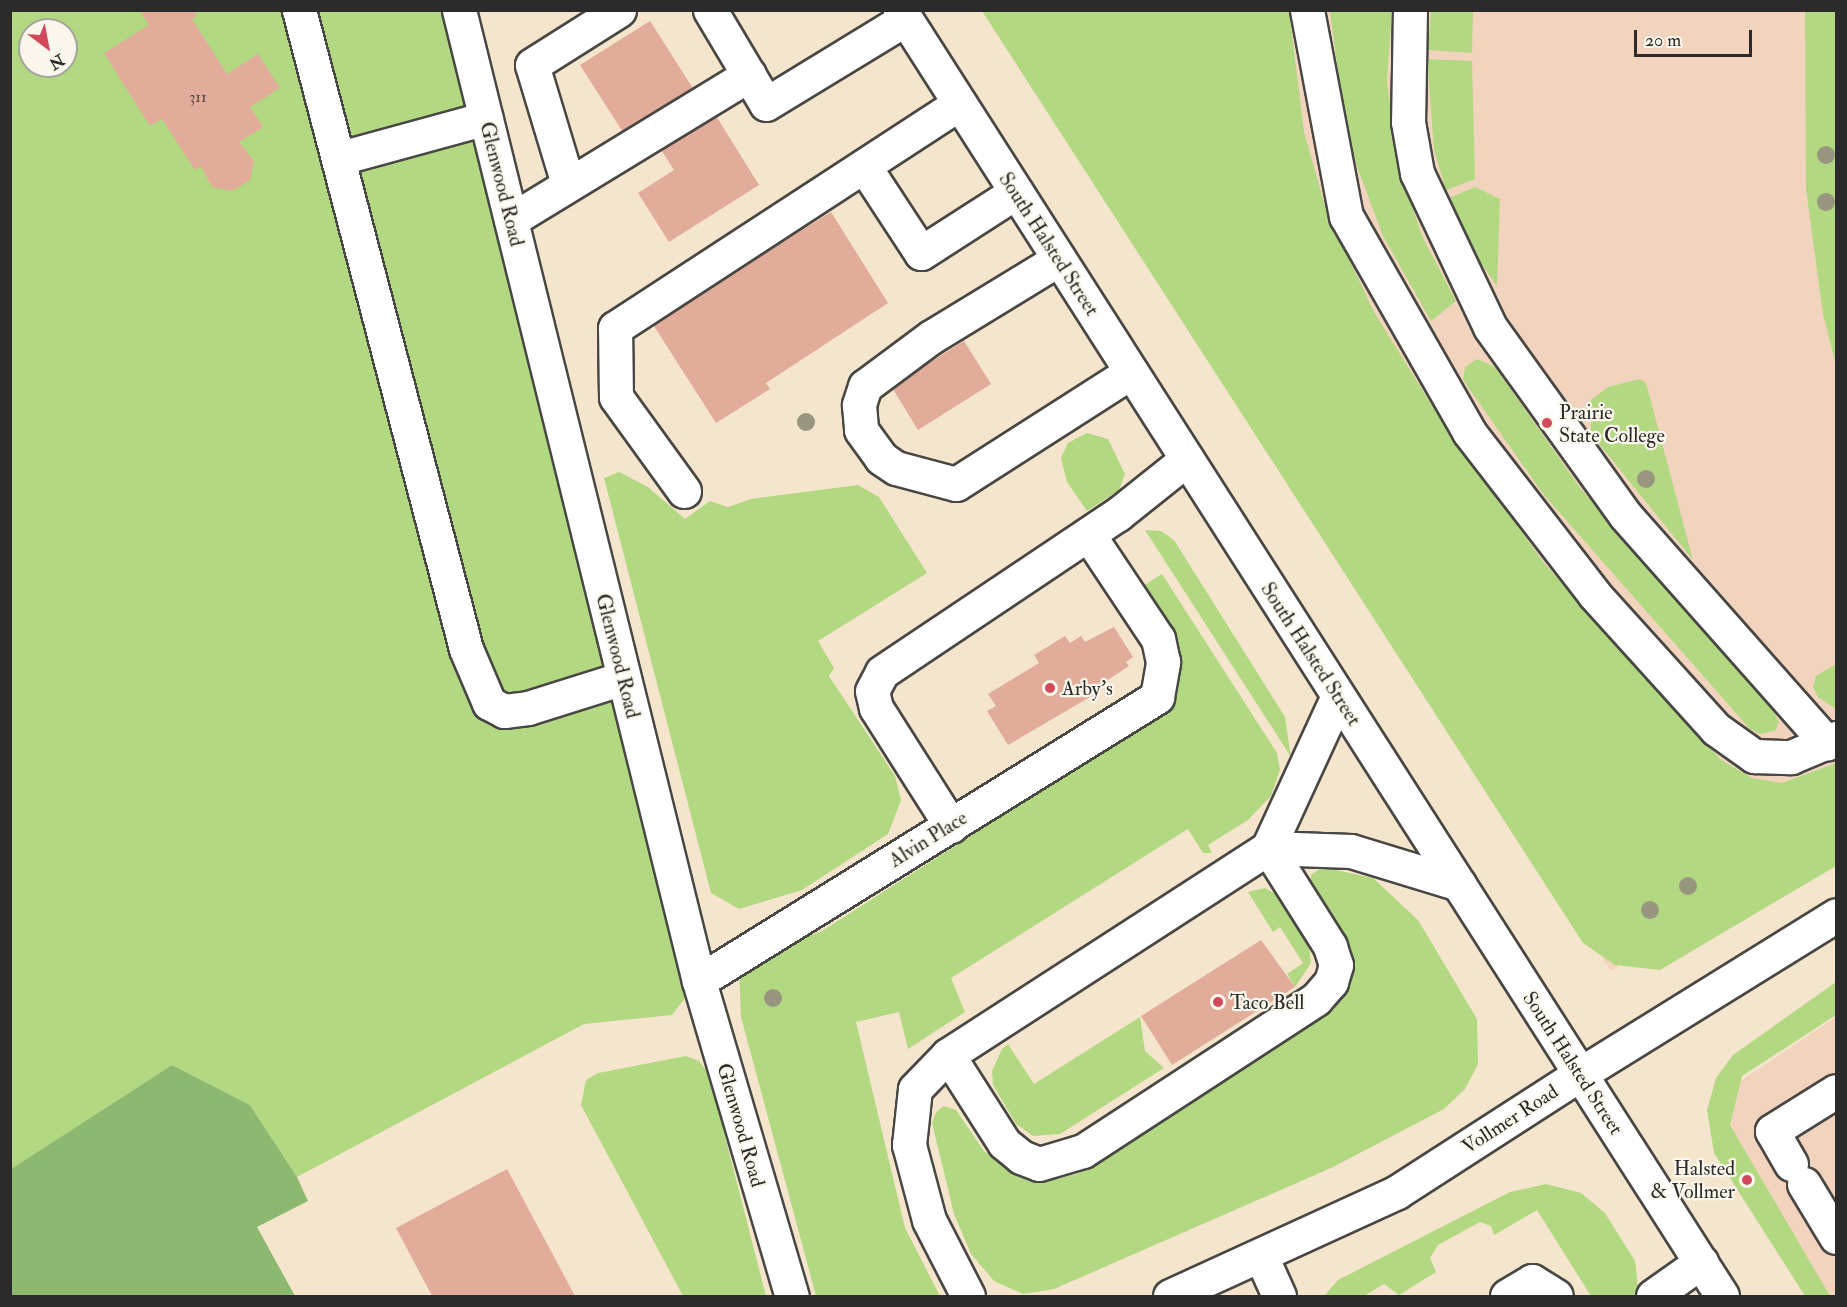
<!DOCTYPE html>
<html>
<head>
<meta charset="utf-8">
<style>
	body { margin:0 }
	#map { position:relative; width:1847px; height:1307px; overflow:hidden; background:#f6e5cd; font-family:"IM FELL Double Pica",serif }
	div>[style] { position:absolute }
	.built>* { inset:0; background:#f2d4be }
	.green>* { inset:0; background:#b2d881 }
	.forest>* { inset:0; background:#8db86f }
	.building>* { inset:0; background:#e1ac99 }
	.roads { filter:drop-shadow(2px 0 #494743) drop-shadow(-2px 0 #494743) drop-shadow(0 2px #494743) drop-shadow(0 -2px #494743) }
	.minor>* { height:33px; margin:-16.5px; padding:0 16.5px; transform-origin:16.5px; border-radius:16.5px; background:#fff }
	.major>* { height:33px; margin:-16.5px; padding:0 16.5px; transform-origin:16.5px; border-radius:16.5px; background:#fff }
	.trees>* { width:18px; height:18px; margin:-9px; border-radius:50%; background:#99967f }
	.dots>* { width:16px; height:16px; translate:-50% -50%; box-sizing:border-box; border:3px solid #fbf7ec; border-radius:50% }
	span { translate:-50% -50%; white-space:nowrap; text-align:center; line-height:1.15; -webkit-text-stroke:4.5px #fbf7ec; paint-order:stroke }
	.number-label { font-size:16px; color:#584b46 }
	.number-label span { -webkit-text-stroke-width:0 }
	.street-label { font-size:20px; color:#2b2b2b }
	.poi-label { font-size:20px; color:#2b2b2b }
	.left { translate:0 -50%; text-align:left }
	.right { translate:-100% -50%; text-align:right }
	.frame { position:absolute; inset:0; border:12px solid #2b2b2b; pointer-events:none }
	.north { position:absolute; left:18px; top:18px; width:60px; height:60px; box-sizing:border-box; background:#fbf7ec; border:2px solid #a8a59f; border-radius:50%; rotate:148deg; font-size:16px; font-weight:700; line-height:24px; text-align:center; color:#2b2b2b }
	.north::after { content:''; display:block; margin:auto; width:21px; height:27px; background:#d1495b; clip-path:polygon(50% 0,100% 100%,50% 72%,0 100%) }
	.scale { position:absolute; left:1634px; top:30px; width:118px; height:27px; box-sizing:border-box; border:3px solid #2b2b2b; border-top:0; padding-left:8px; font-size:18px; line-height:21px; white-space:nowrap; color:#2b2b2b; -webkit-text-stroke:4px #fbf7ec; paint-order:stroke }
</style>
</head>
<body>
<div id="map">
	<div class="built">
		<div style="clip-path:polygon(994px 11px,1836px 11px,1836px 835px,1611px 971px)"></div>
		<div style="clip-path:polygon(1836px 1017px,1836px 1296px,1815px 1296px,1725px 1159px,1733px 1086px)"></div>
	</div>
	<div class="green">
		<div style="clip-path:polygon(evenodd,11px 11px,442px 11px,688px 994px,672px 1015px,584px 1024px,297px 1177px,250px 1105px,172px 1065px,11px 1169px,11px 11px,30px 30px,66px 30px,66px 66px,30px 66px,30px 30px)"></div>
		<div style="clip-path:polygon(982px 11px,1289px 11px,1304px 132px,1326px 210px,1374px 312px,1444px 425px,1544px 563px,1721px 760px,1752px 778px,1782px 783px,1836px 763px,1836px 866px,1660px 970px,1615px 965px,1583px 943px)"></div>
		<div style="clip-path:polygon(1330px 11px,1392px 11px,1387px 80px,1397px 164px,1423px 238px,1456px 301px,1431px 321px,1383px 236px,1347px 140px)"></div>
		<div style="clip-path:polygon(1431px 11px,1473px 11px,1472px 53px,1428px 50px)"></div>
		<div style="clip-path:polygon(1805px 11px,1836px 11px,1836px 365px,1823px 314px,1806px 189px)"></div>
		<div style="clip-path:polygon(1427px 59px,1472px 61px,1475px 179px,1446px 190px,1434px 150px)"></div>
		<div style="clip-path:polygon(1475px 187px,1500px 199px,1497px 286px,1473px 252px,1449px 198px)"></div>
		<div style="clip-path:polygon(1477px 359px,1495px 367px,1581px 489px,1772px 709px,1779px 722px,1775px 731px,1760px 734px,1750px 729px,1544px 495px,1463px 380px,1465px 367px)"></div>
		<div style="clip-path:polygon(1640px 379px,1646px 383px,1693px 560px,1591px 434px,1591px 400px,1608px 387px)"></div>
		<div style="clip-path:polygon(1087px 433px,1108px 439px,1125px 474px,1119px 490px,1087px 511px,1067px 482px,1061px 458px,1068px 443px)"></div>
		<div style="clip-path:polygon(619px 472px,648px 487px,685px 519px,710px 501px,728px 507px,751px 499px,858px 485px,879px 497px,927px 573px,818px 641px,834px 668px,829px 676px,895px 776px,901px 800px,888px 834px,802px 890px,739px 909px,711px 893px,604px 478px)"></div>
		<div style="clip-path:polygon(1145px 530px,1161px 531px,1174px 540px,1285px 717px,1291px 757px)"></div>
		<div style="clip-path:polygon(1162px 574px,1277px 753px,1280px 770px,1271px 796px,1248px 820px,1208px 845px,1212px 853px,1203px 853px,1188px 829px,951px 978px,965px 1012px,908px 1049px,899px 1012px,856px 1022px,905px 1228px,940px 1296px,816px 1296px,741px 1017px,739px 970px,763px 953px,822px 931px,1163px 713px,1179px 681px,1180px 663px,1170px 631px,1141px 587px)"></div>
		<div style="clip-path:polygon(1836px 664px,1836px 709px,1818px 697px,1813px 687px,1816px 676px)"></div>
		<div style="clip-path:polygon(1322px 867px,1373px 878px,1418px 920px,1477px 1019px,1478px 1064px,1465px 1089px,1444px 1109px,1331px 1168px,1054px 1289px,1023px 1294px,994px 1281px,971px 1254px,954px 1214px,932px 1123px,936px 1112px,944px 1106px,956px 1110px,984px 1151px,1013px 1175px,1058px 1179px,1079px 1173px,1332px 1012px,1347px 990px,1351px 962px,1311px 889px,1311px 875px)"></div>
		<div style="clip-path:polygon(1265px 888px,1281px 897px,1308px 938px,1311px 963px,1295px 987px,1287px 974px,1303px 963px,1280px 927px,1273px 932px,1248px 892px)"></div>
		<div style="clip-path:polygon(1836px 982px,1836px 1015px,1742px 1076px,1730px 1125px,1830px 1296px,1805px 1296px,1714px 1153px,1707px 1110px,1716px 1078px,1733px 1055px)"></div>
		<div style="clip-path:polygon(1140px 1017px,1145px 1051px,1164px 1068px,1060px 1134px,1033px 1136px,1016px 1124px,993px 1085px,992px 1071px,1002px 1049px,1008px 1044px,1034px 1084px)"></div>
		<div style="clip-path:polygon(686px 1056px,699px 1061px,709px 1074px,766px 1296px,683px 1296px,581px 1105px,586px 1080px,598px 1073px)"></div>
		<div style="clip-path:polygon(1546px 1184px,1581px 1193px,1605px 1213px,1635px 1261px,1639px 1296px,1591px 1296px,1537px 1210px,1494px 1235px,1491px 1226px,1480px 1222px,1438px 1245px,1430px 1258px,1436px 1272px,1399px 1295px,1384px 1284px,1364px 1296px,1324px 1296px,1338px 1280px,1510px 1192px)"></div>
	</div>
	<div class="forest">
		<div style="clip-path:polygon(172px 1065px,250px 1105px,297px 1177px,308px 1201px,257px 1227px,295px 1296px,11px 1296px,11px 1169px)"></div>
	</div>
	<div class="building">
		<div style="clip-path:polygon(140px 10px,194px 10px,197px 16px,192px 19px,227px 74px,258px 54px,280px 88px,250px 107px,263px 127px,239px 142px,254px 161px,250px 180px,232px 191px,212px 187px,201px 166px,195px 170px,162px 119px,150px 126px,104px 53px,149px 25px)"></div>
		<div style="clip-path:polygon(650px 21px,694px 90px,624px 134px,580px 65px)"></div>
		<div style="clip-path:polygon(713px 111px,759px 185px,669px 242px,638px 193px,674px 170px,658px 145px)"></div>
		<div style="clip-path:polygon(831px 212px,888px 303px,766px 383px,770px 389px,716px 423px,652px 323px)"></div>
		<div style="clip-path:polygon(964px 341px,991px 384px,918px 430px,891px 386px)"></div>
		<div style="clip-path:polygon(1114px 627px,1133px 657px,1126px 662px,1129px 666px,1100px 685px,1102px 690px,1008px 745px,987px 711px,996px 706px,988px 694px,1039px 663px,1034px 655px,1065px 636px,1070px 643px,1081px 636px,1085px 642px)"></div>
		<div style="clip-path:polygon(1261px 940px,1295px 987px,1172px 1065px,1141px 1016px)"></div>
		<div style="clip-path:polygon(507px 1169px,575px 1296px,432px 1296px,396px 1228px)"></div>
	</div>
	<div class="roads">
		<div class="minor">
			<div style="left:299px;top:10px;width:660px;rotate:75.35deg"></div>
			<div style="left:466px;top:649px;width:59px;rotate:66.9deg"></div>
			<div style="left:489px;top:703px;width:17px;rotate:28deg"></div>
			<div style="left:504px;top:711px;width:24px;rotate:-7deg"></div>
			<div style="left:528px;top:708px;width:100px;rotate:-17.5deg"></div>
			<div style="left:459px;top:10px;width:1000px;rotate:76.12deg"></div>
			<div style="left:699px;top:981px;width:328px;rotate:73.6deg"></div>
			<div style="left:710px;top:10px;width:109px;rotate:59.2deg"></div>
			<div style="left:766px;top:104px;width:163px;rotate:-31.4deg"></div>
			<div style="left:1307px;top:10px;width:210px;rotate:79.3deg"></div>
			<div style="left:1346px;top:216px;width:249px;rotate:60.3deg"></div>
			<div style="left:1469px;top:432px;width:205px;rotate:52.3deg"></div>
			<div style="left:1594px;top:594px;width:182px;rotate:47.9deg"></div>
			<div style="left:1716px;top:729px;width:47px;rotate:35.4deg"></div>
			<div style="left:1754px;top:756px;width:37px;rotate:2deg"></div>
			<div style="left:1791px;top:757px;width:49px;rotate:-22.9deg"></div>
			<div style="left:1410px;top:10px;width:112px;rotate:91deg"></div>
			<div style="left:1408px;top:122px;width:52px;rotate:80deg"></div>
			<div style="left:1417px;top:173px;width:170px;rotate:64.6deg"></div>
			<div style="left:1490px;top:327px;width:231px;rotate:54.3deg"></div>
			<div style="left:1625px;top:515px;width:305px;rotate:48.5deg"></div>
			<div style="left:340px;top:158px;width:151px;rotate:-15.3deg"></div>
			<div style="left:864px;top:166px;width:104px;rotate:56.8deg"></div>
			<div style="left:921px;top:253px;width:113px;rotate:-32.7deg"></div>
			<div style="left:568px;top:184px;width:124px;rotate:-106.8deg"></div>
			<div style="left:532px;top:65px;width:103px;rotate:-32.3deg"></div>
			<div style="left:511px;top:220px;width:279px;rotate:-31.4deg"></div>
			<div style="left:1059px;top:259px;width:150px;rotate:148.6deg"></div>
			<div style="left:931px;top:337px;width:82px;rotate:143.4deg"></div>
			<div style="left:865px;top:386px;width:20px;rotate:108deg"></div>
			<div style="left:859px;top:405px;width:25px;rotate:85deg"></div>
			<div style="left:861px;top:430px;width:34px;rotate:54deg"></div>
			<div style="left:881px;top:458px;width:18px;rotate:34deg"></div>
			<div style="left:896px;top:468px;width:62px;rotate:14.9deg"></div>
			<div style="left:956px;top:484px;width:208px;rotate:-32.6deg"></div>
			<div style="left:684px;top:491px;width:116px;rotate:-125.9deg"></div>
			<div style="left:616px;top:397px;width:69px;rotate:-90.8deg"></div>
			<div style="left:615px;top:328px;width:411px;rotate:-33.1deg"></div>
			<div style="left:951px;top:826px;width:140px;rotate:-122.4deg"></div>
			<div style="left:876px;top:708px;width:17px;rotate:-103deg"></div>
			<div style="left:872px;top:691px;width:21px;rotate:-62deg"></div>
			<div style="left:882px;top:672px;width:284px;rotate:-33.8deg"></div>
			<div style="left:1118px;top:514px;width:88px;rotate:-38.6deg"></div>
			<div style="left:1268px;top:848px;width:83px;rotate:2.1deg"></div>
			<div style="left:1351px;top:851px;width:113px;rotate:17deg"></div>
			<div style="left:699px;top:981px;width:539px;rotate:-31.8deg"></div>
			<div style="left:1157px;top:697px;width:36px;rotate:-80deg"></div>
			<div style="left:1163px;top:662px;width:24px;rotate:-102deg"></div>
			<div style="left:1158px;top:639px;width:126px;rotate:-123.7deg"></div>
			<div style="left:948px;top:1055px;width:104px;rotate:57.5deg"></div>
			<div style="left:1004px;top:1143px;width:22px;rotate:39deg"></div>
			<div style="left:1021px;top:1157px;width:19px;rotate:21deg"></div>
			<div style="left:1039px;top:1164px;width:46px;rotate:-16.5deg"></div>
			<div style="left:1083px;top:1151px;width:278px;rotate:-33.1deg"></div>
			<div style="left:1316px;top:999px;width:23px;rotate:-49deg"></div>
			<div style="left:1331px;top:982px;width:18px;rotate:-74deg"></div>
			<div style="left:1336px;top:965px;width:20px;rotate:-108deg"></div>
			<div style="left:1330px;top:946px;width:116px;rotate:-122.3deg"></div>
			<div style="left:1791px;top:1164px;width:38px;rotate:-120deg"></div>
			<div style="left:1772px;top:1131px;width:75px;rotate:-32deg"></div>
			<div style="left:1804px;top:1184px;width:62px;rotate:58.9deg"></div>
			<div style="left:1262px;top:1258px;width:42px;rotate:65.9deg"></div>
			<div style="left:968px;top:1296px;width:85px;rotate:-117.2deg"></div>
			<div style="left:929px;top:1220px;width:78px;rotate:-104.9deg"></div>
			<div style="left:909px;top:1145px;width:56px;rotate:-83.9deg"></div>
			<div style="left:915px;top:1089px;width:47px;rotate:-45.9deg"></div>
			<div style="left:948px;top:1055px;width:381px;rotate:-32.9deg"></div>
			<div style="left:1268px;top:848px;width:167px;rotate:-65.3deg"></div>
			<div style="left:1170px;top:1296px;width:250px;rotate:-24.6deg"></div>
			<div style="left:1397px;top:1192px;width:218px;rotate:-32.8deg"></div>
			<div style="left:1507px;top:1296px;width:29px;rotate:-31deg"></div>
			<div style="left:1532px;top:1281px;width:28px;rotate:32deg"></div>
			<div style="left:1653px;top:1296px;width:59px;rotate:-35.3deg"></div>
		</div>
		<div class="major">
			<div style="left:900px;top:10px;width:1526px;rotate:57.41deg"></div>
			<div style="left:1580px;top:1074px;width:301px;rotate:-31.8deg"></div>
		</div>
	</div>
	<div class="trees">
		<div style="left:1826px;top:155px"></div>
		<div style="left:1826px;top:202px"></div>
		<div style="left:806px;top:422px"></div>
		<div style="left:1646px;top:479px"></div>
		<div style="left:1688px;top:886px"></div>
		<div style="left:1650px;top:910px"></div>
		<div style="left:773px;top:998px"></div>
	</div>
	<div class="dots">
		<div style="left:1547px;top:423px;background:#d1495b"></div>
		<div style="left:1050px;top:688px;background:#d1495b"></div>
		<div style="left:1218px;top:1002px;background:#d1495b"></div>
		<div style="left:1747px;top:1180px;background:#d1495b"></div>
	</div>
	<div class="number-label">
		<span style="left:198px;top:97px">311</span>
	</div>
	<div class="street-label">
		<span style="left:502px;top:184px;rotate:76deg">Glenwood Road</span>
		<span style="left:1049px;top:244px;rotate:57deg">South Halsted Street</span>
		<span style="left:1311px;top:654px;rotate:57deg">South Halsted Street</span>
		<span style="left:618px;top:656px;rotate:76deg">Glenwood Road</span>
		<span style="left:928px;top:839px;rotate:-32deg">Alvin Place</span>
		<span style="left:1573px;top:1063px;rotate:57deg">South Halsted Street</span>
		<span style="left:1510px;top:1119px;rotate:-33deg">Vollmer Road</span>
		<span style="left:741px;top:1125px;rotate:74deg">Glenwood Road</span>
	</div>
	<div class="poi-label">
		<span class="left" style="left:1559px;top:424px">Prairie<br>State College</span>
		<span class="left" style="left:1062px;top:688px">Arby's</span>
		<span class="left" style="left:1230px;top:1002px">Taco Bell</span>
		<span class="right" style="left:1735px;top:1180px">Halsted<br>&amp; Vollmer</span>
	</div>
	<div class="frame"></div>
	<div class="north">N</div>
	<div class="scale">20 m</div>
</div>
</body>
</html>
